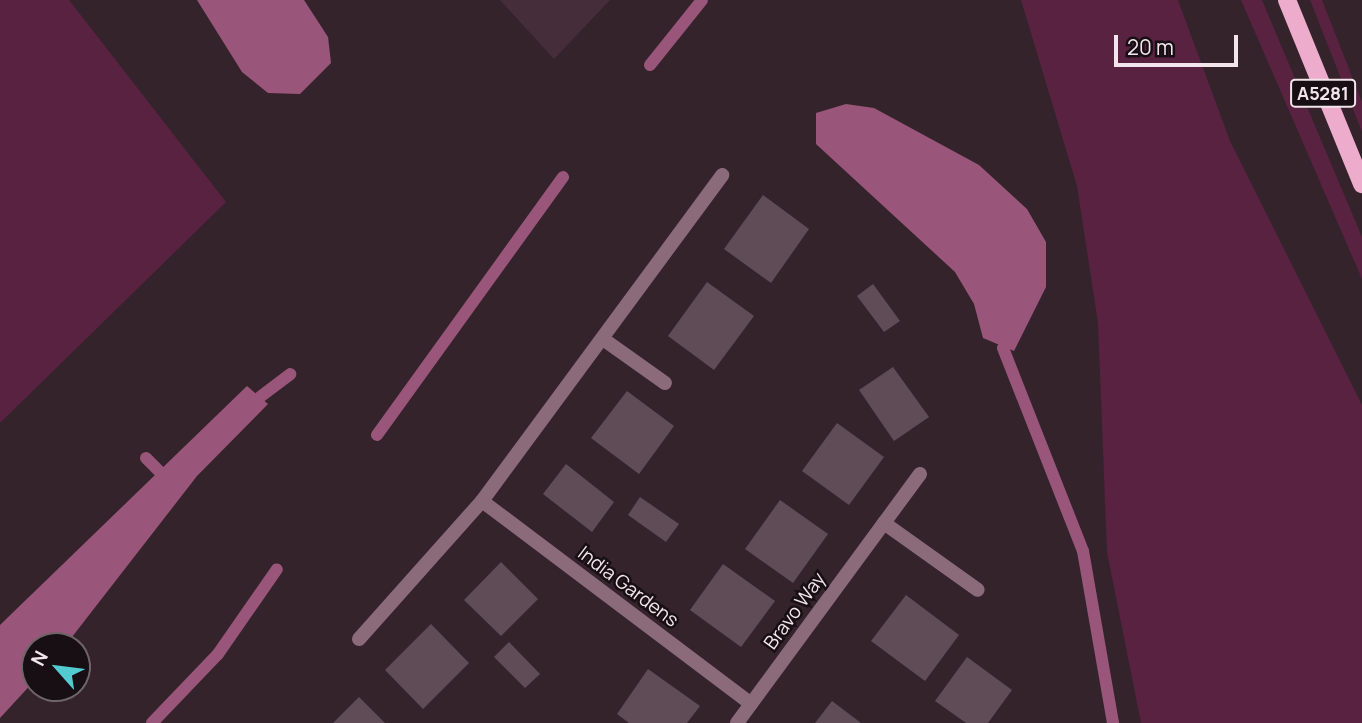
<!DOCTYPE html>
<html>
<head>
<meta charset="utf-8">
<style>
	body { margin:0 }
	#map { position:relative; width:1362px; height:723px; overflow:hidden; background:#35232c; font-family:Manrope,sans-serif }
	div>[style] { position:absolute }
	.built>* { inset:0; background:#452d39 }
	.green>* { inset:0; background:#582240 }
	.water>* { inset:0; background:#9a567a }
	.stream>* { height:12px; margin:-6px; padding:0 6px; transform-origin:6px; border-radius:6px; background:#9a567a }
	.building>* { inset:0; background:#604c56 }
	.street>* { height:14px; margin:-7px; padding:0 7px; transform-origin:7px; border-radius:7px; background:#8b6b7a }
	.primary>* { height:18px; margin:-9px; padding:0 9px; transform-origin:9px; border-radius:9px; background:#eeaccd }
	span { translate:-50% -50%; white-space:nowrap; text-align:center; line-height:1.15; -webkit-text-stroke:5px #170f13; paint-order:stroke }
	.shield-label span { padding:2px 5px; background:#170f13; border:2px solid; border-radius:5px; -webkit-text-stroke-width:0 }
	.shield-label { font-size:18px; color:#f2e5eb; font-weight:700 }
	.street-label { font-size:19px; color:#f2e5eb }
	.north { position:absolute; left:21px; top:632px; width:70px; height:70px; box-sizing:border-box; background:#170f13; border:2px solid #6f6569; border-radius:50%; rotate:298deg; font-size:19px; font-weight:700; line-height:28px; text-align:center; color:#f2e5eb }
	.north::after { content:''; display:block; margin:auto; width:24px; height:32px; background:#52ccd0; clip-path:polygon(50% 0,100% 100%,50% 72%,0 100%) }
	.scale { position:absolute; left:1114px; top:35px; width:124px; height:32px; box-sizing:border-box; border:4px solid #f2e5eb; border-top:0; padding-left:9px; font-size:21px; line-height:24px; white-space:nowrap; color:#f2e5eb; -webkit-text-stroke:5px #170f13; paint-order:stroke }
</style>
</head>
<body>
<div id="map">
	<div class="built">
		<div style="clip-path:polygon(500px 0,610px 0,554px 59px)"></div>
	</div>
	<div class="green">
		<div style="clip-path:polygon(0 0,69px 0,226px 202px,0 423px)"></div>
		<div style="clip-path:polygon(1021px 0,1178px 0,1230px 141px,1362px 405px,1362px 723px,1141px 723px,1107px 552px,1098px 323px,1077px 186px)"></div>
		<div style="clip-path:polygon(1241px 0,1262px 0,1362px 237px,1362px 279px)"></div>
		<div style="clip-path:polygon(1310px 0,1322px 0,1362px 102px,1362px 132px)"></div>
	</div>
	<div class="water">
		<div style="clip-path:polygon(197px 0,304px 0,328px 37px,331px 63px,300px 94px,268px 93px,242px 72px)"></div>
		<div style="clip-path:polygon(846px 104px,874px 108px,979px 165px,1027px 209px,1046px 242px,1046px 287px,1014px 351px,983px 338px,974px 304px,955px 272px,816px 144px,816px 113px)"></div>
		<div style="clip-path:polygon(247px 386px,268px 404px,197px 476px,65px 646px,35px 646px,35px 680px,0 718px,0 625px)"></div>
	</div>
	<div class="stream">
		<div style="left:650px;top:65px;width:83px;rotate:-51.3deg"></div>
		<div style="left:1003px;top:348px;width:218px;rotate:68.5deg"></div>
		<div style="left:1083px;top:551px;width:175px;rotate:80.1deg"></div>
		<div style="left:260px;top:397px;width:38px;rotate:-37deg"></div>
		<div style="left:377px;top:435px;width:318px;rotate:-54.2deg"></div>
		<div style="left:146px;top:458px;width:18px;rotate:45deg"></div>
		<div style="left:152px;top:723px;width:95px;rotate:-46.3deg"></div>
		<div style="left:218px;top:654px;width:103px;rotate:-55.2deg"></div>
	</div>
	<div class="building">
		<div style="clip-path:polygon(763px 195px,809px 229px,771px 283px,724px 249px)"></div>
		<div style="clip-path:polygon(707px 282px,754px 316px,714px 370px,668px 336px)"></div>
		<div style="clip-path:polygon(873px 284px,900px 321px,884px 332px,857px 296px)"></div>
		<div style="clip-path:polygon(893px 367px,929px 417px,894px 441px,859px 390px)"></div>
		<div style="clip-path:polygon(627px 391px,674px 426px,639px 474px,591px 438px)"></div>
		<div style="clip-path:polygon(837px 423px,884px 457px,849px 505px,802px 471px)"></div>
		<div style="clip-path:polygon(566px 464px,614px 502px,592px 532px,543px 494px)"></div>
		<div style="clip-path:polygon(640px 497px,679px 524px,666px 542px,628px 515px)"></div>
		<div style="clip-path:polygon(780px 500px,828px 534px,793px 583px,745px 549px)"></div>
		<div style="clip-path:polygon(501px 562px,538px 599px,501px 636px,464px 600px)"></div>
		<div style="clip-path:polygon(723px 564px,775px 601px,741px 647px,690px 610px)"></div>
		<div style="clip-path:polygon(906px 595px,959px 635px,925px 681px,871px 641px)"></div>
		<div style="clip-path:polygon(431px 624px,469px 663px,423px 709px,385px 670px)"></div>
		<div style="clip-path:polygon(509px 642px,540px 674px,525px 688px,494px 657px)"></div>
		<div style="clip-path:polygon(967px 657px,1012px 690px,988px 723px,966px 723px,935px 701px)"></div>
		<div style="clip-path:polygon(648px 669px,700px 706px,687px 723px,629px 723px,617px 714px)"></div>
		<div style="clip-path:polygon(359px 697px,385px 723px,333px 723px)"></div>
		<div style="clip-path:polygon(832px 701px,861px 723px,815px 723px)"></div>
	</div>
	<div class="street">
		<div style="left:603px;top:339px;width:76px;rotate:35.4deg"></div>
		<div style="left:920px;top:474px;width:61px;rotate:126.3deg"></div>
		<div style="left:884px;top:523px;width:115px;rotate:35.5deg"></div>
		<div style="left:482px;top:501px;width:337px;rotate:37deg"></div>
		<div style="left:359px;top:639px;width:185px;rotate:-48.3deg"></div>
		<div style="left:482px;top:501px;width:405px;rotate:-53.6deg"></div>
		<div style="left:737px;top:723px;width:248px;rotate:-53.7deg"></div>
	</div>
	<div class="primary">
		<div style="left:1287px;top:0;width:199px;rotate:67.8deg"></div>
	</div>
	<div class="shield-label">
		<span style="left:1323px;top:93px">A5281</span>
	</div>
	<div class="street-label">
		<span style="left:628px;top:587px;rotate:37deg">India Gardens</span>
		<span style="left:795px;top:611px;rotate:-54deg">Bravo Way</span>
	</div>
	<div class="north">N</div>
	<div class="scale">20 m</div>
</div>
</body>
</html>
